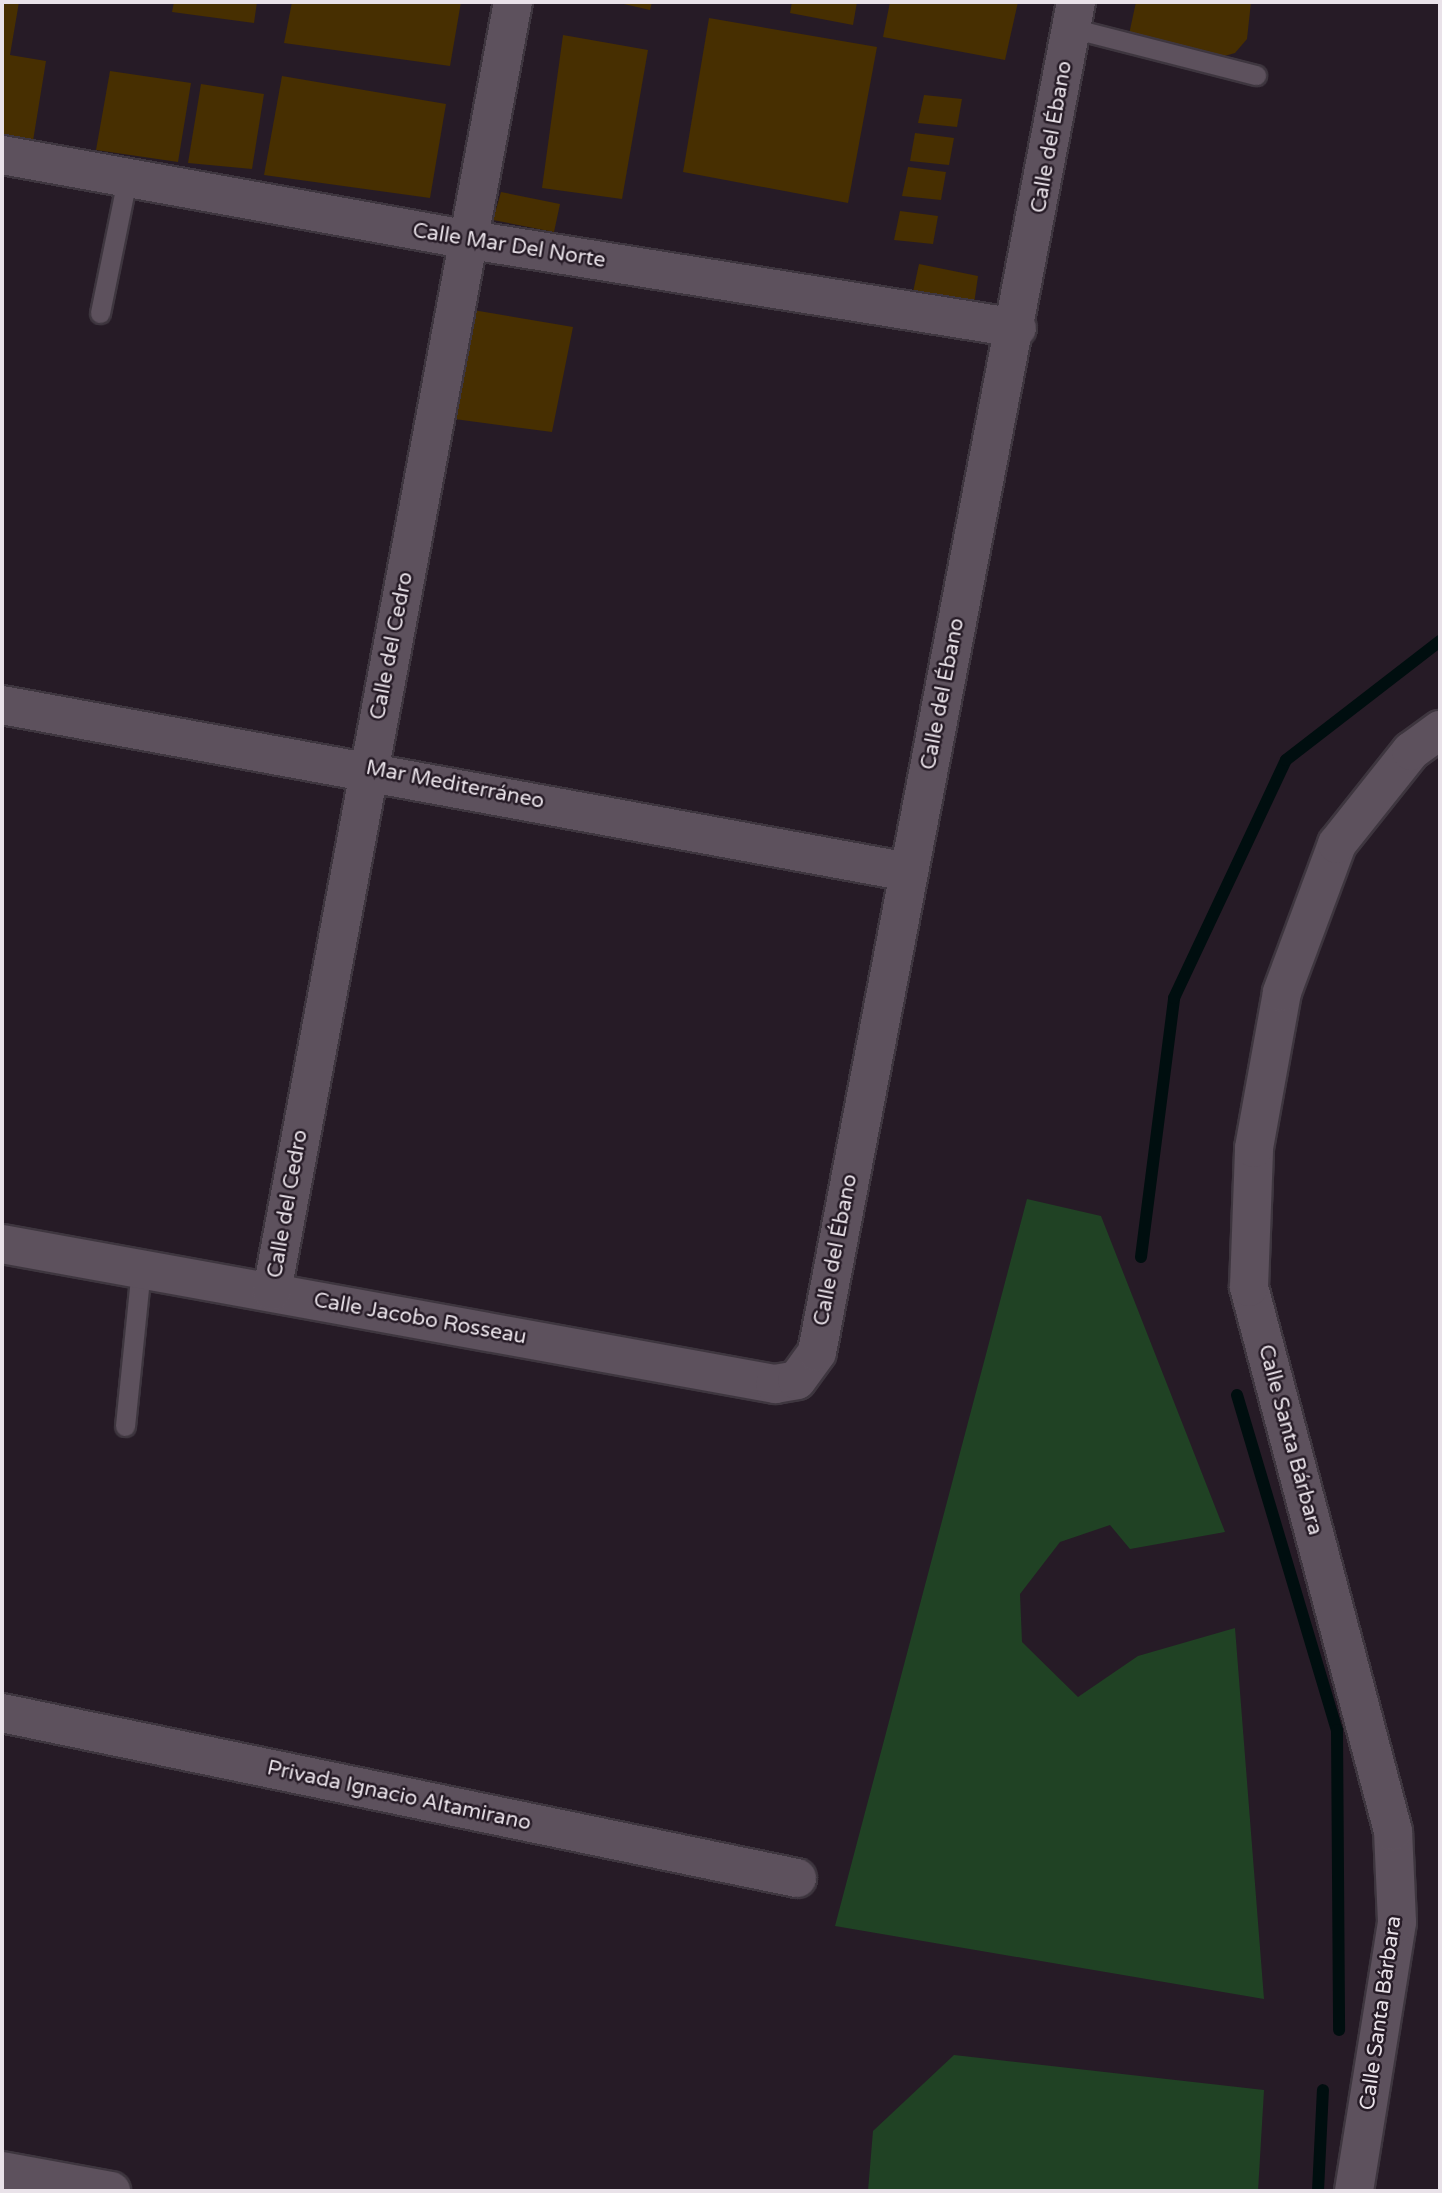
<!DOCTYPE html>
<html>
<head>
<meta charset="utf-8">
<style>
	body { margin:0 }
	#map { position:relative; width:1442px; height:2193px; overflow:hidden; background:#261b26; font-family:"Varela Round",sans-serif }
	div>[style] { position:absolute }
	.green>* { inset:0; background:#204224 }
	.stream>* { height:12px; margin:-6px; padding:0 6px; transform-origin:6px; border-radius:6px; background:#000e0f }
	.building>* { inset:0; background:#472f01 }
	.roads { filter:drop-shadow(2px 0 #3e363f) drop-shadow(-2px 0 #3e363f) drop-shadow(0 2px #3e363f) drop-shadow(0 -2px #3e363f) }
	.lane>* { height:19px; margin:-9.5px; padding:0 9.5px; transform-origin:9.5px; border-radius:9.5px; background:#5d515d }
	.street>* { height:38px; margin:-19px; padding:0 19px; transform-origin:19px; border-radius:19px; background:#5d515d }
	span { translate:-50% -50%; white-space:nowrap; text-align:center; line-height:1.15; -webkit-text-stroke:5px #261b26; paint-order:stroke }
	.street-label { font-size:21px; color:#e9e2e9 }
	.frame { position:absolute; inset:0; border:4px solid #e9e2e9; pointer-events:none }
</style>
</head>
<body>
<div id="map">
	<div class="green">
		<div style="clip-path:polygon(1027px 1199px,1101px 1216px,1225px 1532px,1130px 1549px,1110px 1525px,1060px 1542px,1020px 1594px,1022px 1642px,1078px 1697px,1138px 1656px,1235px 1628px,1264px 1999px,835px 1926px)"></div>
		<div style="clip-path:polygon(954px 2055px,1264px 2090px,1258px 2191px,868px 2191px,873px 2131px)"></div>
	</div>
	<div class="stream">
		<div style="left:1141px;top:1257px;width:261px;rotate:-82.7deg"></div>
		<div style="left:1174px;top:998px;width:263px;rotate:-64.8deg"></div>
		<div style="left:1286px;top:760px;width:195px;rotate:-37.7deg"></div>
		<div style="left:1237px;top:1395px;width:350px;rotate:73.4deg"></div>
		<div style="left:1337px;top:1730px;width:300px;rotate:89.6deg"></div>
		<div style="left:1318px;top:2191px;width:101px;rotate:-87.2deg"></div>
	</div>
	<div class="building">
		<div style="clip-path:polygon(2px 2px,19px 2px,10px 55px,46px 61px,33px 141px,2px 136px)"></div>
		<div style="clip-path:polygon(174px 2px,257px 2px,254px 23px,172px 12px)"></div>
		<div style="clip-path:polygon(292px 2px,461px 2px,450px 66px,284px 43px)"></div>
		<div style="clip-path:polygon(615px 2px,652px 2px,650px 10px)"></div>
		<div style="clip-path:polygon(792px 2px,857px 2px,853px 25px,790px 13px)"></div>
		<div style="clip-path:polygon(890px 2px,1018px 2px,1005px 60px,883px 37px)"></div>
		<div style="clip-path:polygon(1136px 2px,1251px 2px,1247px 39px,1235px 53px,1214px 59px,1128px 39px)"></div>
		<div style="clip-path:polygon(709px 18px,877px 47px,848px 203px,683px 172px)"></div>
		<div style="clip-path:polygon(563px 35px,648px 50px,622px 199px,542px 188px)"></div>
		<div style="clip-path:polygon(110px 71px,191px 83px,178px 162px,96px 150px)"></div>
		<div style="clip-path:polygon(282px 76px,446px 104px,430px 198px,264px 175px)"></div>
		<div style="clip-path:polygon(201px 84px,264px 94px,252px 169px,188px 163px)"></div>
		<div style="clip-path:polygon(924px 95px,962px 99px,957px 127px,918px 123px)"></div>
		<div style="clip-path:polygon(915px 133px,954px 138px,949px 165px,910px 161px)"></div>
		<div style="clip-path:polygon(908px 167px,946px 172px,941px 200px,902px 196px)"></div>
		<div style="clip-path:polygon(501px 192px,560px 204px,554px 232px,493px 220px)"></div>
		<div style="clip-path:polygon(900px 211px,938px 216px,933px 244px,894px 240px)"></div>
		<div style="clip-path:polygon(919px 264px,978px 276px,974px 304px,913px 292px)"></div>
		<div style="clip-path:polygon(467px 309px,573px 327px,552px 432px,447px 418px)"></div>
	</div>
	<div class="roads">
		<div class="lane">
			<div style="left:1071px;top:28px;width:191px;rotate:14.3deg"></div>
			<div style="left:100px;top:313px;width:137px;rotate:-78.6deg"></div>
			<div style="left:125px;top:1426px;width:159px;rotate:-84.2deg"></div>
		</div>
		<div class="street">
			<div style="left:2px;top:155px;width:477px;rotate:10.3deg"></div>
			<div style="left:471px;top:240px;width:553px;rotate:9.16deg"></div>
			<div style="left:2px;top:705px;width:921px;rotate:10.44deg"></div>
			<div style="left:2px;top:1244px;width:786px;rotate:10.27deg"></div>
			<div style="left:775px;top:1384px;width:22px;rotate:-10deg"></div>
			<div style="left:797px;top:1380px;width:34px;rotate:-54deg"></div>
			<div style="left:817px;top:1352px;width:1375px;rotate:-79.14deg"></div>
			<div style="left:272px;top:1291px;width:1311px;rotate:-79.41deg"></div>
			<div style="left:2px;top:1713px;width:812px;rotate:11.73deg"></div>
			<div style="left:2px;top:2171px;width:111px;rotate:10.4deg"></div>
			<div style="left:1354px;top:2191px;width:272px;rotate:-80.9deg"></div>
			<div style="left:1397px;top:1922px;width:91px;rotate:-92.5deg"></div>
			<div style="left:1393px;top:1831px;width:563px;rotate:-104.83deg"></div>
			<div style="left:1249px;top:1287px;width:139px;rotate:-87.9deg"></div>
			<div style="left:1254px;top:1148px;width:158px;rotate:-79.8deg"></div>
			<div style="left:1282px;top:992px;width:158px;rotate:-69.6deg"></div>
			<div style="left:1337px;top:844px;width:119px;rotate:-51.5deg"></div>
			<div style="left:1411px;top:751px;width:36px;rotate:-36deg"></div>
		</div>
	</div>
	<div class="street-label">
		<span style="left:1052px;top:137px;rotate:-80deg">Calle del Ébano</span>
		<span style="left:509px;top:246px;rotate:9deg">Calle Mar Del Norte</span>
		<span style="left:392px;top:646px;rotate:-79deg">Calle del Cedro</span>
		<span style="left:943px;top:694px;rotate:-79deg">Calle del Ébano</span>
		<span style="left:455px;top:785px;rotate:11deg">Mar Mediterráneo</span>
		<span style="left:288px;top:1204px;rotate:-80deg">Calle del Cedro</span>
		<span style="left:836px;top:1250px;rotate:-79deg">Calle del Ébano</span>
		<span style="left:420px;top:1319px;rotate:10deg">Calle Jacobo Rosseau</span>
		<span style="left:1290px;top:1440px;rotate:75deg">Calle Santa Bárbara</span>
		<span style="left:399px;top:1796px;rotate:12deg">Privada Ignacio Altamirano</span>
		<span style="left:1381px;top:2013px;rotate:-82deg">Calle Santa Bárbara</span>
	</div>
	<div class="frame"></div>
</div>
</body>
</html>
